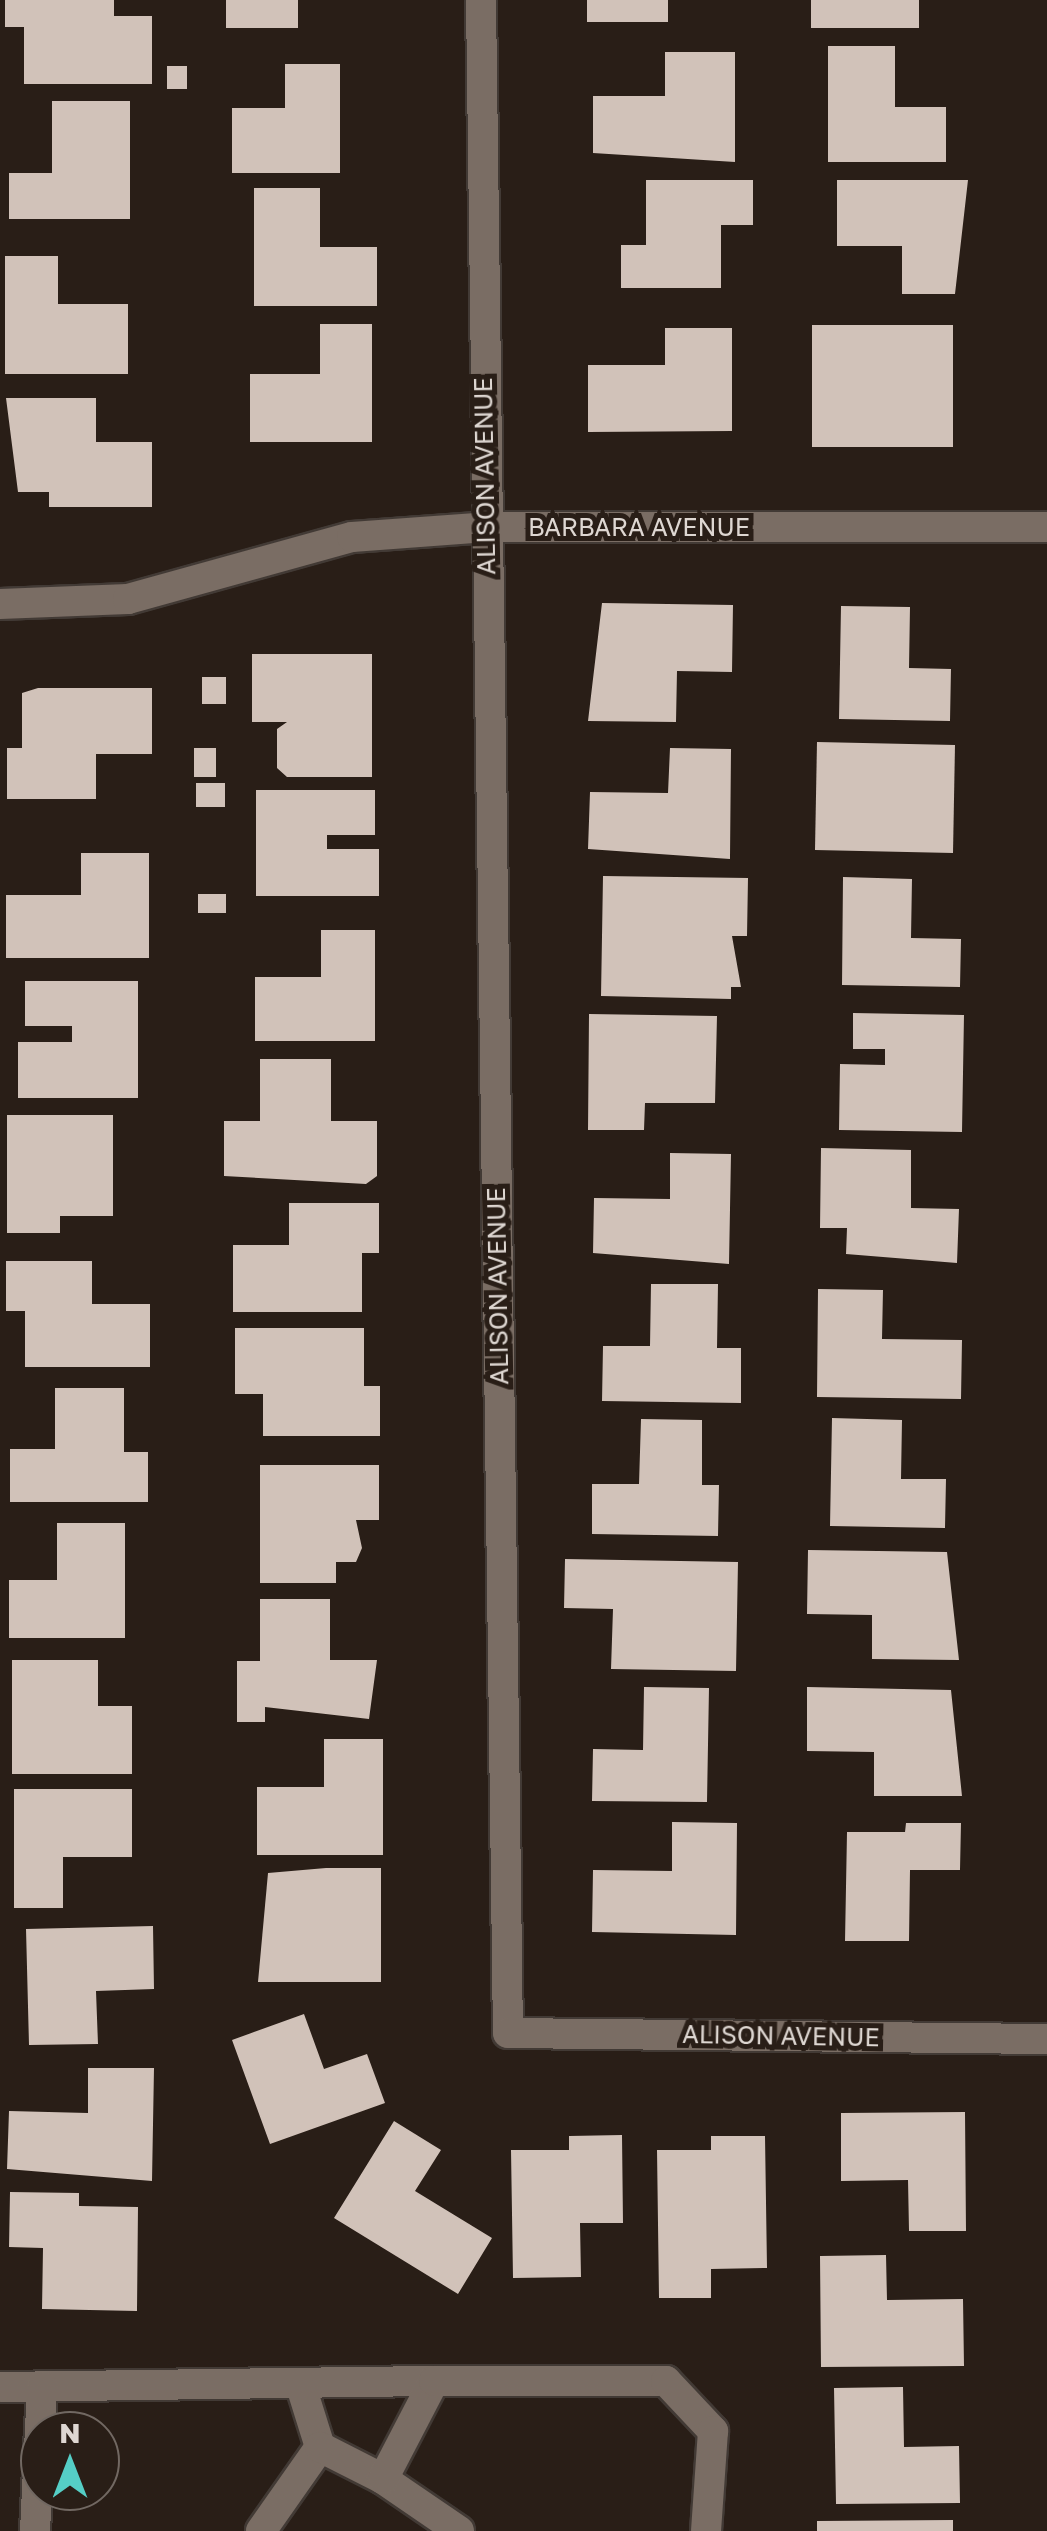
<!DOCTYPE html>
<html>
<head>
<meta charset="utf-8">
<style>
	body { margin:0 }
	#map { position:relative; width:1047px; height:2531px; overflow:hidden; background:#291e17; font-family:"Golos Text",sans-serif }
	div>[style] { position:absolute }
	.building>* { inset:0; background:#d1c2b9 }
	.roads { filter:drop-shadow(2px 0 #423a35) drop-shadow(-2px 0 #423a35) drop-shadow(0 2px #423a35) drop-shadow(0 -2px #423a35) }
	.minor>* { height:30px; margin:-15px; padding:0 15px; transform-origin:15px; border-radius:15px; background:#7a6d64 }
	span { translate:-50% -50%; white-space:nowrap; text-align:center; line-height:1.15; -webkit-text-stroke:10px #291e17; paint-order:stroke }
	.street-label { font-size:25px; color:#ded7d2 }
	.north { position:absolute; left:20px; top:2411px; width:100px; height:100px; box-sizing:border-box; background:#291e17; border:2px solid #716862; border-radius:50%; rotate:0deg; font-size:28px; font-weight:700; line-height:40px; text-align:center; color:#ded7d2 }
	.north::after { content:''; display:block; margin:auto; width:35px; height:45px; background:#55cec6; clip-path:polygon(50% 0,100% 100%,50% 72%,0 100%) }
</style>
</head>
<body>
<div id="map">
	<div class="building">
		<div style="clip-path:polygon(5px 0,114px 0,114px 16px,152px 16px,152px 84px,24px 84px,24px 27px,5px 27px)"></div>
		<div style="clip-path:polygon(226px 0,298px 0,298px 28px,226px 28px)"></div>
		<div style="clip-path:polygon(587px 0,668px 0,668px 22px,587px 22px)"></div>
		<div style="clip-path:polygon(811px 0,919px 0,919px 28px,811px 28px)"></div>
		<div style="clip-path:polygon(828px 46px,895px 46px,895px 107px,946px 107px,946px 162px,828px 162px)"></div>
		<div style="clip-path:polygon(665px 52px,735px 52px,735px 162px,593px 153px,593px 96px,665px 96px)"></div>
		<div style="clip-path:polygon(285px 64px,340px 64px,340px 173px,232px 173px,232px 108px,285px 108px)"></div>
		<div style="clip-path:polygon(167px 66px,187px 66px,187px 89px,167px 89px)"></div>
		<div style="clip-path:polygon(52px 101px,130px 101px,130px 219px,9px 219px,9px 173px,52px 173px)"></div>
		<div style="clip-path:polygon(646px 180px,753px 180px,753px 225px,721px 225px,721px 288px,621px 288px,621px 245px,646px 245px)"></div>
		<div style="clip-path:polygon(837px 180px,968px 180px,955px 294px,902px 294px,902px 246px,837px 246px)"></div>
		<div style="clip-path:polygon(254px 188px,320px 188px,320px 247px,377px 247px,377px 306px,254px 306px)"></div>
		<div style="clip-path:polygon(5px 256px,58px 256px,58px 304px,128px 304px,128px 374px,5px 374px)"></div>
		<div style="clip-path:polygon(320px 324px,372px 324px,372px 442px,250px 442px,250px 374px,320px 374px)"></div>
		<div style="clip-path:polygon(812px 325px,953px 325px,953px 447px,812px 447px)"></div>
		<div style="clip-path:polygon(665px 328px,732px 328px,732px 431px,588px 432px,588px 365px,665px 365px)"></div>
		<div style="clip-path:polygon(6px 398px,96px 398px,96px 442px,152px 442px,152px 507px,49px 507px,49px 492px,18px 492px)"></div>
		<div style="clip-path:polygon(602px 603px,733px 605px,732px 672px,677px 671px,676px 722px,588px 721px)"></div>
		<div style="clip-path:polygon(841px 606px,910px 607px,909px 668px,951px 669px,950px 721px,839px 719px)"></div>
		<div style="clip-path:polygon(252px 654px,372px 654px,372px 777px,287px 777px,277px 768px,277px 729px,287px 722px,252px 722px)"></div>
		<div style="clip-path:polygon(202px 677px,226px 677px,226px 704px,202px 704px)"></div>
		<div style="clip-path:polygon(38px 688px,152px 688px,152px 754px,96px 754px,96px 799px,7px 799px,7px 748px,22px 748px,22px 693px)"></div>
		<div style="clip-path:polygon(817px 742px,955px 745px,953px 853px,815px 850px)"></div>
		<div style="clip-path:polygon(194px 748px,216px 748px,216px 777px,194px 777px)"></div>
		<div style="clip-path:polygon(670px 748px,731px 749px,730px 859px,588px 849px,590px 792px,668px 793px)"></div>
		<div style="clip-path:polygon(196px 783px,225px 783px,225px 807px,196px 807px)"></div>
		<div style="clip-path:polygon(256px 790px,375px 790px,375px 835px,327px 835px,327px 849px,379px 849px,379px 896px,256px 896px)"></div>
		<div style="clip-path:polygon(81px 853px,149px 853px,149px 958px,6px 958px,6px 895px,81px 895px)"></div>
		<div style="clip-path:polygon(603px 876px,748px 878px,747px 936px,732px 936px,741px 987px,731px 987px,731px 999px,601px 996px)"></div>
		<div style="clip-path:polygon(843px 877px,912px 879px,911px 938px,961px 939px,960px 987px,842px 985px)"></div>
		<div style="clip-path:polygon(198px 894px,226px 894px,226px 913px,198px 913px)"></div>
		<div style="clip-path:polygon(321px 930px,375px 930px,375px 1041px,255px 1041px,255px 977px,321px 977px)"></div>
		<div style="clip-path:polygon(25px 981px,138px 981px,138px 1098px,18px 1098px,18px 1042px,72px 1042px,72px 1026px,25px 1026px)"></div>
		<div style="clip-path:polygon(853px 1013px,964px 1015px,962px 1132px,839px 1130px,840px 1064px,885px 1065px,885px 1049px,853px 1049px)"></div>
		<div style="clip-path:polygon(589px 1014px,717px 1016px,715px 1103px,645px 1103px,644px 1130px,588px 1130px)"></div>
		<div style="clip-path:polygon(260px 1059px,331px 1059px,331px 1121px,377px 1121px,377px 1176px,366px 1184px,224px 1176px,224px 1121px,260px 1121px)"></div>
		<div style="clip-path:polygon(7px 1115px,113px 1115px,113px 1216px,60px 1216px,60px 1233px,7px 1233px)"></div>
		<div style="clip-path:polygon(821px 1148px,911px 1150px,911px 1208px,959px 1209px,957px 1263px,846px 1254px,847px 1228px,820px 1228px)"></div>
		<div style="clip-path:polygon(670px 1153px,731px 1154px,729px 1264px,593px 1253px,594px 1198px,670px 1199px)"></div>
		<div style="clip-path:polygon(289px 1203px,379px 1203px,379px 1253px,362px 1253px,362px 1312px,233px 1312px,233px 1245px,289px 1245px)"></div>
		<div style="clip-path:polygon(6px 1261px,92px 1261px,92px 1304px,150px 1304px,150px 1367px,25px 1367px,25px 1311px,6px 1311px)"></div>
		<div style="clip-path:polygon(651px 1284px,718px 1284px,717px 1348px,741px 1348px,741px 1403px,602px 1401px,603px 1346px,650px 1346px)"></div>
		<div style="clip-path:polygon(818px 1289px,883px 1290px,882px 1339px,962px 1340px,961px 1399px,817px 1397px)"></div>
		<div style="clip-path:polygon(235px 1328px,364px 1328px,364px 1386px,380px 1386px,380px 1436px,263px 1436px,263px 1394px,235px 1394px)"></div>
		<div style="clip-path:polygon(55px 1388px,124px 1388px,124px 1452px,148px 1452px,148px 1502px,10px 1502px,10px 1449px,55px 1449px)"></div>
		<div style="clip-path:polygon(832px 1418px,902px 1420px,901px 1479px,946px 1479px,945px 1528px,830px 1526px)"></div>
		<div style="clip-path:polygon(641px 1419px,702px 1420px,702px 1485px,719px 1485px,718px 1536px,592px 1534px,592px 1484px,639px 1484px)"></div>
		<div style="clip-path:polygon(260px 1465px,379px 1465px,379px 1520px,356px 1520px,362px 1548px,356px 1562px,336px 1562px,336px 1583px,260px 1583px)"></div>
		<div style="clip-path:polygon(57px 1523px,125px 1523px,125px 1638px,9px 1638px,9px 1580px,57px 1580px)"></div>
		<div style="clip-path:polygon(808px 1550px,947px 1552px,959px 1660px,872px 1659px,872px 1615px,807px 1614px)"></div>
		<div style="clip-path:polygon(565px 1559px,738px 1562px,736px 1671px,611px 1669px,613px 1609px,564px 1608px)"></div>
		<div style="clip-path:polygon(260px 1599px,330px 1599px,330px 1660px,377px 1660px,369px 1719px,265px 1707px,265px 1722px,237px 1722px,237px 1661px,260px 1661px)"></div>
		<div style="clip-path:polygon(12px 1660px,98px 1660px,98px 1706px,132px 1706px,132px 1774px,12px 1774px)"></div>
		<div style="clip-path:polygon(644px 1687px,709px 1688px,707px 1802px,592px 1801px,593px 1749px,643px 1750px)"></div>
		<div style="clip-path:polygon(807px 1687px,951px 1690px,962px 1796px,874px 1796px,874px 1752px,807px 1751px)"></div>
		<div style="clip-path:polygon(324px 1739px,383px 1739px,383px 1855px,257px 1855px,257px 1787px,324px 1787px)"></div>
		<div style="clip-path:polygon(14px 1789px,132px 1789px,132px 1857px,63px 1857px,63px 1908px,14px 1908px)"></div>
		<div style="clip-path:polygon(672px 1822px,737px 1823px,736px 1935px,592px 1932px,593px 1870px,672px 1871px)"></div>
		<div style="clip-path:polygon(906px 1823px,961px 1823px,960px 1870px,910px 1870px,909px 1941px,845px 1941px,847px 1832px,905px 1832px)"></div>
		<div style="clip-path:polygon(326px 1868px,381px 1868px,381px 1982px,258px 1982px,268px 1873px)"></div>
		<div style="clip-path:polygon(153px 1926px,154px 1989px,96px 1991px,98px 2044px,29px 2045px,26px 1929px)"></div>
		<div style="clip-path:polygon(304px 2014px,324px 2069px,367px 2054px,385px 2103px,270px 2144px,232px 2040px)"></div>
		<div style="clip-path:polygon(88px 2068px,154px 2068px,152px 2181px,7px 2169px,9px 2111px,88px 2113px)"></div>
		<div style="clip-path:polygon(965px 2112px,966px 2231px,909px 2231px,908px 2180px,841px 2181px,841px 2113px)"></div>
		<div style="clip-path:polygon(394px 2121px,441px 2150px,415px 2191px,492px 2238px,458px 2294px,334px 2218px)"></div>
		<div style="clip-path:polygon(622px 2135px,623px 2223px,580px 2223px,581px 2277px,513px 2278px,511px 2150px,569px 2150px,569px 2136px)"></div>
		<div style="clip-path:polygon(711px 2136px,765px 2136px,767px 2268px,711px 2269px,711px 2298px,659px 2298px,657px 2150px,711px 2150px)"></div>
		<div style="clip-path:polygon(10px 2192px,79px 2193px,79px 2206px,138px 2207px,137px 2311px,42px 2309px,43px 2248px,9px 2247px)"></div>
		<div style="clip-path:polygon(886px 2255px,887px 2300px,963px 2299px,964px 2366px,821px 2367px,820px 2256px)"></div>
		<div style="clip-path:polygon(903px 2387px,904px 2447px,959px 2446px,960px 2503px,836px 2504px,834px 2388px)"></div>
		<div style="clip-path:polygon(953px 2520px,953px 2531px,817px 2531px,817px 2521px)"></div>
	</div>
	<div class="roads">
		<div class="minor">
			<div style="left:481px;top:0;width:2033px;rotate:89.24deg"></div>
			<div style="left:508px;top:2033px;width:539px;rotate:0.64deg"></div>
			<div style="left:0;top:604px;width:128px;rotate:-2.2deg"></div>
			<div style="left:128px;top:599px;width:232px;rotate:-15.5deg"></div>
			<div style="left:352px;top:537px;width:135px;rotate:-4.2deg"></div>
			<div style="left:487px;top:527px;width:560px"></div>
			<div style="left:300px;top:2383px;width:67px;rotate:72.6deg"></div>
			<div style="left:0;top:2387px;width:434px;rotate:-0.8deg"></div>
			<div style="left:35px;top:2531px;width:145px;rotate:-87.2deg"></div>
			<div style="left:261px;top:2531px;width:103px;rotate:-54.9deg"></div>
			<div style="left:320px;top:2447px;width:71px;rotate:26.9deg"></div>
			<div style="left:459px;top:2531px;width:92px;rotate:-145.6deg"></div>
			<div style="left:383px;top:2479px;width:110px;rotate:-62.5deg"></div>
			<div style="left:434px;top:2381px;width:232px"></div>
			<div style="left:666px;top:2381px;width:69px;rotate:46.8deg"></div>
			<div style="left:713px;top:2431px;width:100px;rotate:94deg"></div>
		</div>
	</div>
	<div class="street-label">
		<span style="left:485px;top:476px;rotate:-91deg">ALISON AVENUE</span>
		<span style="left:639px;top:527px">BARBARA AVENUE</span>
		<span style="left:498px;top:1286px;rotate:-91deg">ALISON AVENUE</span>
		<span style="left:781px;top:2036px;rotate:1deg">ALISON AVENUE</span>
	</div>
	<div class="north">N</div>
</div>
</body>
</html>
